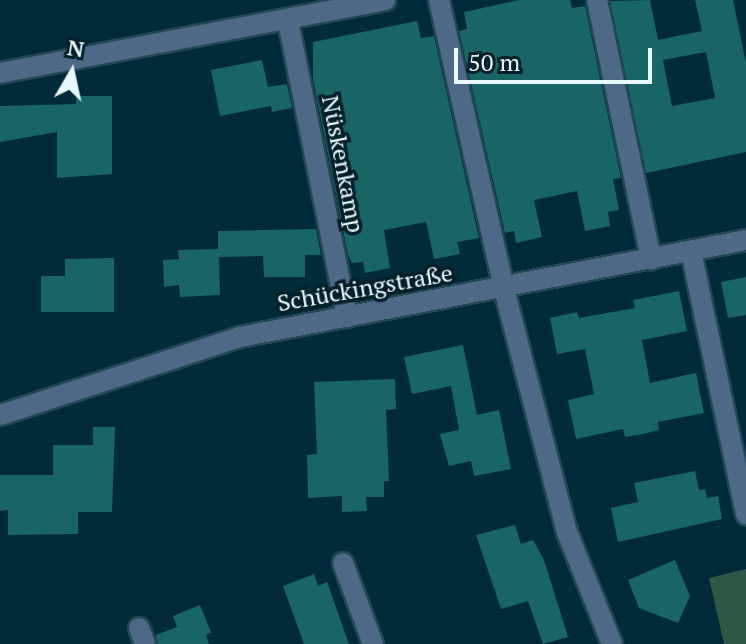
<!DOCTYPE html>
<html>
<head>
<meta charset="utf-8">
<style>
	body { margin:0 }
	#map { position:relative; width:746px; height:644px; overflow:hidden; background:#012b38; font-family:"PT Serif",serif }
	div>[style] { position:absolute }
	.green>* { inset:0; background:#2e5846 }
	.building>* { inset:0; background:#196565 }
	.roads { filter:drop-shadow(2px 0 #214854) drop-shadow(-2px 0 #214854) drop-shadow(0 2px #214854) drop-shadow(0 -2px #214854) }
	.minor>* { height:20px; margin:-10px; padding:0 10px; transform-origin:10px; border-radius:10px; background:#4e6887 }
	span { translate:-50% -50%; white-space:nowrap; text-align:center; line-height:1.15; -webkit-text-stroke:7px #03202a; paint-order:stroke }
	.street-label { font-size:24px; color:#e7f8fe }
	.north { position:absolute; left:32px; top:32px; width:80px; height:80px; -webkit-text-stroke:6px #03202a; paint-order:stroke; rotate:9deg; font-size:22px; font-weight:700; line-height:32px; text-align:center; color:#e7f8fe }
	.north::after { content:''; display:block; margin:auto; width:28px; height:36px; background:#e7f8fe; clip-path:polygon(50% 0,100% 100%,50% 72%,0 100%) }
	.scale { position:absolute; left:454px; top:48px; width:198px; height:36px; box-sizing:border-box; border:4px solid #e7f8fe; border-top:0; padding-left:10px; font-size:24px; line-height:28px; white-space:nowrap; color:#e7f8fe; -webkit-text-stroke:6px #03202a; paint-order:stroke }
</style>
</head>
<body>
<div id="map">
	<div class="green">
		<div style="clip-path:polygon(746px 569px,746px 644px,724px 644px,709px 578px)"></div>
	</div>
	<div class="building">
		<div style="clip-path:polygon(519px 0,570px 0,572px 8px,585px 6px,621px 178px,613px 179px,619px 210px,608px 212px,610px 226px,585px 231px,577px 191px,534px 200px,542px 237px,516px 243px,514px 231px,505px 233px,459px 31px,467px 29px,464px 12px)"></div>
		<div style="clip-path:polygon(evenodd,650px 0,658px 40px,702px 31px,695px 0,733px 0,746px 63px,746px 152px,646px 173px,610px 1px,650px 0,706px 52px,715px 98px,672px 106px,663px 60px,706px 52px)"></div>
		<div style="clip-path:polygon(417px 21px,421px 38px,434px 36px,479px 238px,457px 242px,460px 254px,434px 259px,426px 222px,384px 230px,390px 268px,365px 273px,363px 262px,352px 263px,348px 255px,313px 79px,313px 42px)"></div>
		<div style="clip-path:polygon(262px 60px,268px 87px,287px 84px,292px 108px,272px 112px,271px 106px,220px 116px,211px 70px)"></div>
		<div style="clip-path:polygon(76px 96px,112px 96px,112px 174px,57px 178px,57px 132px,0 142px,0 106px,76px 104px)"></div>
		<div style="clip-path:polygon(316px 229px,321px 255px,305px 255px,305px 277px,264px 277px,263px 256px,219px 257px,220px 295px,180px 297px,179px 285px,164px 287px,163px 260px,179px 259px,178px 250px,218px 249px,218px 231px)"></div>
		<div style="clip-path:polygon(114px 258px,114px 312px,41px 312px,41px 276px,65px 276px,65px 259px)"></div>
		<div style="clip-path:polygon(746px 277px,746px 315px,728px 318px,721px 282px)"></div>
		<div style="clip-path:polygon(679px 291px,687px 331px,642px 340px,650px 383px,696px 373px,704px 413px,658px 422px,659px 430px,643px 434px,625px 437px,623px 429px,576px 439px,568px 400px,594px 394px,585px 349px,557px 354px,550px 318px,577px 312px,579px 318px,635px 308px,633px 300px)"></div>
		<div style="clip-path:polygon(463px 345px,477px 415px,499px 410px,511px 469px,474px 476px,471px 461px,449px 466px,440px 434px,459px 430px,451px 386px,412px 394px,404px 357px)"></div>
		<div style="clip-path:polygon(395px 379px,396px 409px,386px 410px,389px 481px,384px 481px,384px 497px,366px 497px,367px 511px,342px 512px,342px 496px,308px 498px,307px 455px,317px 454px,314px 382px)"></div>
		<div style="clip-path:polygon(93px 427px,115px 427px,112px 512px,78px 512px,78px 534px,8px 535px,8px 510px,0 511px,0 475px,53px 475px,53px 445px,93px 445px)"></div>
		<div style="clip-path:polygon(695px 471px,699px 490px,705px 489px,707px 498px,718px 496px,722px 519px,618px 542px,611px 508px,638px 502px,634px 483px)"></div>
		<div style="clip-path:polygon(515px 525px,521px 544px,533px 540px,544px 560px,568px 637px,543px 644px,528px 601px,501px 609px,476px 535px)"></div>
		<div style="clip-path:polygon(675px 560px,690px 596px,678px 623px,639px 608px,628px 580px)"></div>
		<div style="clip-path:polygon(314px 574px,318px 586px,327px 582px,349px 644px,304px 644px,283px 586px)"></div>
		<div style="clip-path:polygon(200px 605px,211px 632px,206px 635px,209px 644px,158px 644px,156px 635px,177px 627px,173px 616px)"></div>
	</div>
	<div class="roads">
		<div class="minor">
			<div style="left:439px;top:0;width:296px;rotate:77.3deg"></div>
			<div style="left:504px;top:289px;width:251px;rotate:75.5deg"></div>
			<div style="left:567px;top:532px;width:121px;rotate:68.1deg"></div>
			<div style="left:597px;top:0;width:265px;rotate:78.2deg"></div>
			<div style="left:288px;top:21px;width:302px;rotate:78.7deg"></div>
			<div style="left:0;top:73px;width:392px;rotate:-10.7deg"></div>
			<div style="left:691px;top:251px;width:269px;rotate:78.2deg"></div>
			<div style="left:0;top:415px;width:252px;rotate:-18deg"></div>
			<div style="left:240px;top:337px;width:515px;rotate:-10.85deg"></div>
			<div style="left:343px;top:563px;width:86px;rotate:69.7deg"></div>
			<div style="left:139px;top:628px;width:17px;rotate:69deg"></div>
		</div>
	</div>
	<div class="street-label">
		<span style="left:343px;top:164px;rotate:79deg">Nüskenkamp</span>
		<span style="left:365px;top:288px;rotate:-10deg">Schückingstraße</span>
	</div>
	<div class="north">N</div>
	<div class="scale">50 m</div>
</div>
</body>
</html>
